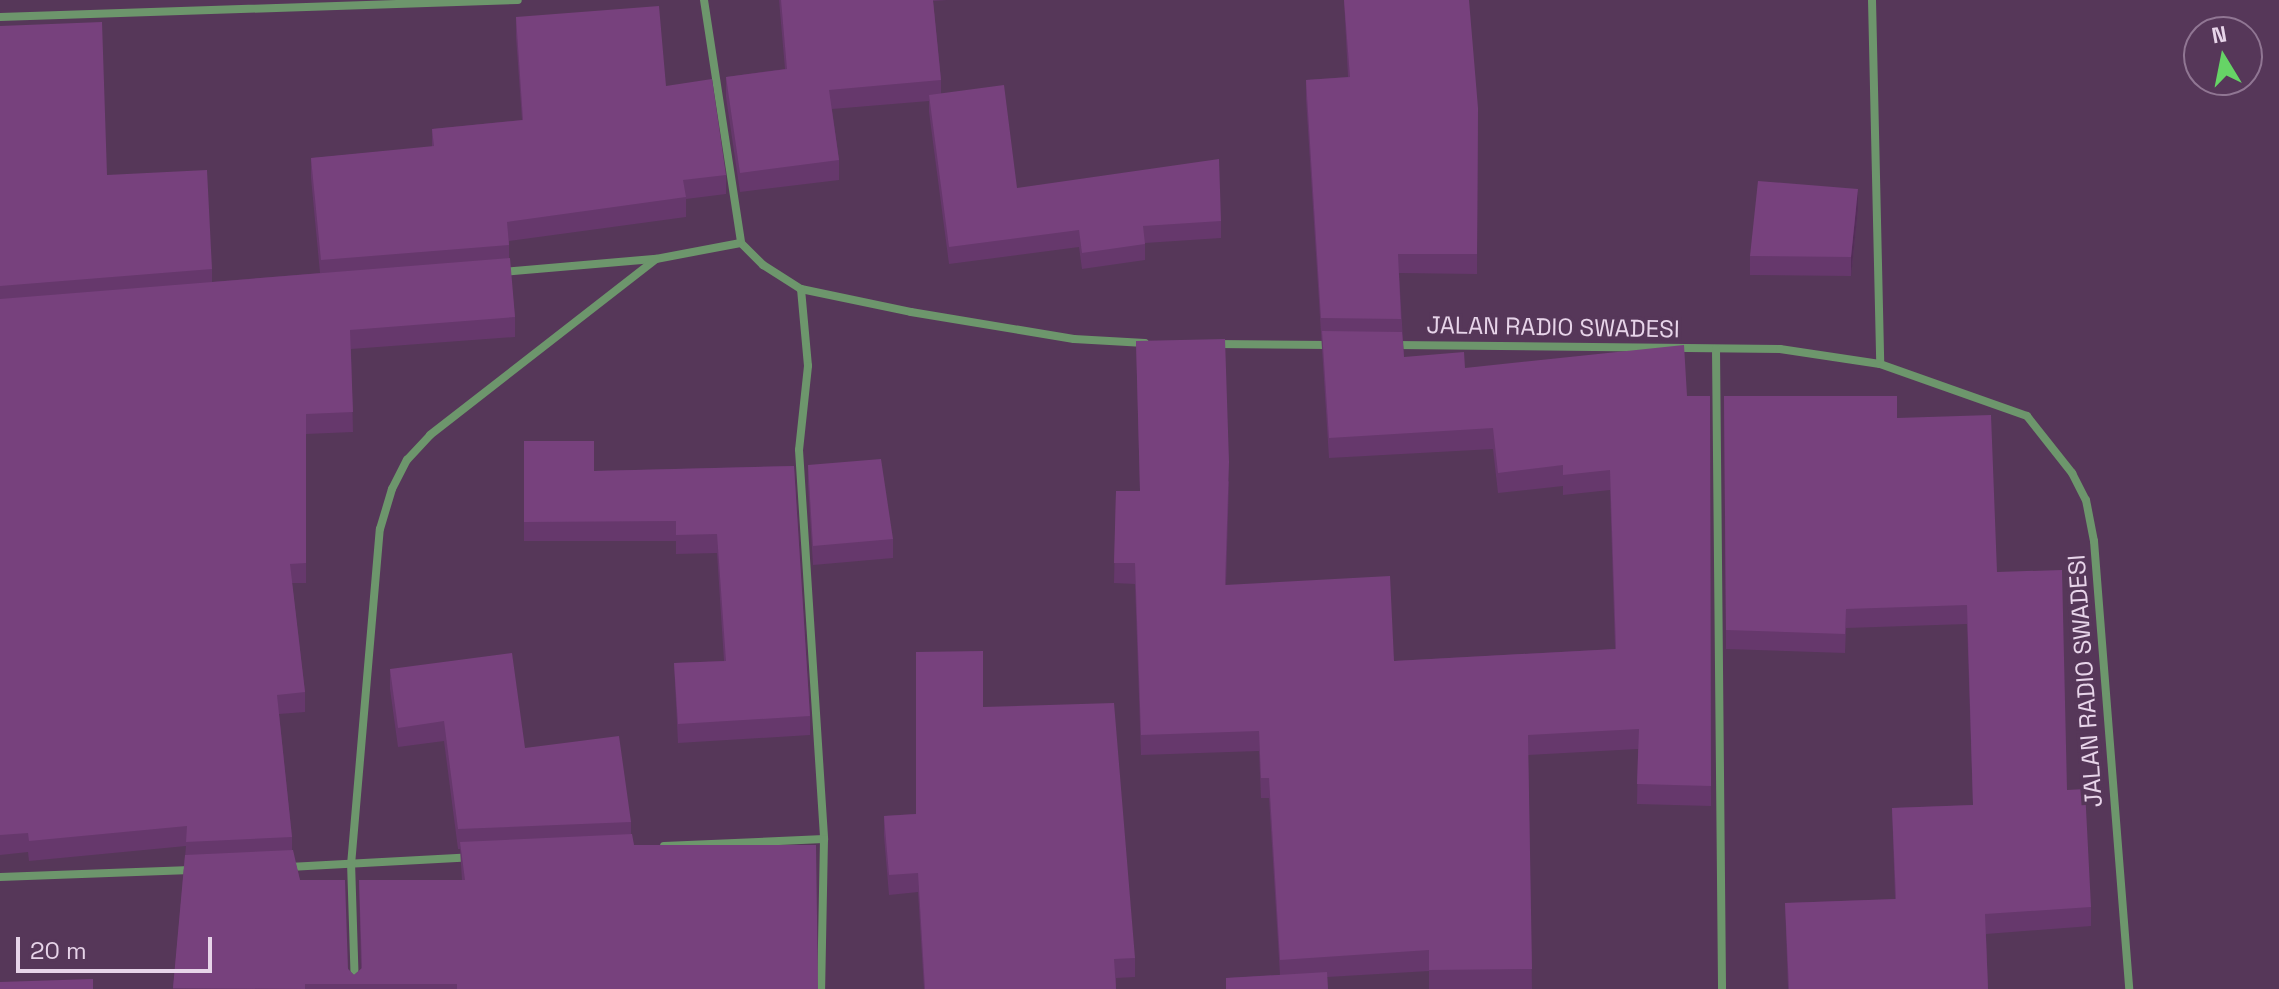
<!DOCTYPE html>
<html>
<head>
<meta charset="utf-8">
<style>
	body { margin:0 }
	#map { position:relative; width:2279px; height:989px; overflow:hidden; background:#563759; font-family:"Space Grotesk",sans-serif }
	div>[style] { position:absolute }
	.street>* { height:8px; margin:-4px; padding:0 4px; transform-origin:4px; border-radius:4px; background:#6d966c }
	.wall>* { inset:0; background:#66386c }
	.shaded-wall>* { inset:0; background:#532e58 }
	.building>* { inset:0; background:#77417d }
	span { translate:-50% -50%; white-space:nowrap; text-align:center; line-height:1.15; -webkit-text-stroke:7px #563759; paint-order:stroke }
	.street-label { font-size:24px; color:#e7d4e9 }
	.north { position:absolute; left:2183px; top:16px; width:80px; height:80px; box-sizing:border-box; background:#563759; border:2px solid #907693; border-radius:50%; rotate:350deg; font-size:22px; font-weight:700; line-height:32px; text-align:center; color:#e7d4e9 }
	.north::after { content:''; display:block; margin:auto; width:28px; height:36px; background:#66d466; clip-path:polygon(50% 0,100% 100%,50% 72%,0 100%) }
	.scale { position:absolute; left:16px; top:937px; width:196px; height:36px; box-sizing:border-box; border:4px solid #e7d4e9; border-top:0; padding-left:10px; font-size:24px; line-height:28px; white-space:nowrap; color:#e7d4e9; -webkit-text-stroke:6px #563759; paint-order:stroke }
</style>
</head>
<body>
<div id="map">
	<div class="street">
		<div style="left:704px;top:0;width:246px;rotate:81.3deg"></div>
		<div style="left:741px;top:243px;width:31px;rotate:45deg"></div>
		<div style="left:763px;top:265px;width:45px;rotate:32.3deg"></div>
		<div style="left:801px;top:289px;width:112px;rotate:11.8deg"></div>
		<div style="left:911px;top:312px;width:165px;rotate:9.4deg"></div>
		<div style="left:1074px;top:339px;width:71px;rotate:3.2deg"></div>
		<div style="left:1872px;top:0;width:364px;rotate:88.7deg"></div>
		<div style="left:0;top:17px;width:518px;rotate:-1.88deg"></div>
		<div style="left:503px;top:272px;width:154px;rotate:-4.9deg"></div>
		<div style="left:656px;top:259px;width:86px;rotate:-10.7deg"></div>
		<div style="left:801px;top:289px;width:77px;rotate:84.8deg"></div>
		<div style="left:808px;top:366px;width:84px;rotate:96.1deg"></div>
		<div style="left:799px;top:450px;width:390px;rotate:86.3deg"></div>
		<div style="left:1215px;top:344px;width:114px;rotate:0.5deg"></div>
		<div style="left:1395px;top:345px;width:385px;rotate:0.6deg"></div>
		<div style="left:1780px;top:349px;width:101px;rotate:8.5deg"></div>
		<div style="left:1880px;top:364px;width:156px;rotate:19.5deg"></div>
		<div style="left:2027px;top:416px;width:73px;rotate:51.7deg"></div>
		<div style="left:2072px;top:473px;width:30px;rotate:63deg"></div>
		<div style="left:2086px;top:500px;width:42px;rotate:79deg"></div>
		<div style="left:2094px;top:541px;width:449px;rotate:85.5deg"></div>
		<div style="left:1716px;top:349px;width:640px;rotate:89.46deg"></div>
		<div style="left:664px;top:846px;width:160px;rotate:-2.5deg"></div>
		<div style="left:824px;top:839px;width:150px;rotate:91.1deg"></div>
		<div style="left:289px;top:867px;width:182px;rotate:-3.1deg"></div>
		<div style="left:0;top:877px;width:191px;rotate:-2.1deg"></div>
		<div style="left:355px;top:989px;width:124px;rotate:-91.8deg"></div>
		<div style="left:351px;top:865px;width:337px;rotate:-85.1deg"></div>
		<div style="left:380px;top:529px;width:42px;rotate:-73.3deg"></div>
		<div style="left:392px;top:489px;width:33px;rotate:-63deg"></div>
		<div style="left:407px;top:460px;width:34px;rotate:-47deg"></div>
		<div style="left:430px;top:435px;width:286px;rotate:-37.9deg"></div>
	</div>
	<div class="wall">
		<div style="clip-path:polygon(779px 0,947px 0,933px 1px,941px 80px,941px 93px,1017px 188px,1221px 221px,1221px 238px,1145px 243px,1145px 260px,1082px 269px,1079px 247px,949px 264px,929px 112px,929px 101px,832px 109px,839px 160px,839px 180px,740px 192px,726px 97px,726px 77px,785px 69px)"></div>
		<div style="clip-path:polygon(1344px 0,1478px 108px,1477px 274px,1399px 273px,1404px 357px,1465px 368px,1687px 396px,1710px 396px,1711px 806px,1637px 804px,1638px 749px,1528px 755px,1532px 989px,1429px 989px,1429px 971px,1327px 977px,1328px 989px,1226px 989px,1226px 978px,1280px 975px,1269px 798px,1261px 798px,1259px 751px,1141px 755px,1135px 584px,1114px 583px,1116px 491px,1140px 491px,1136px 341px,1229px 482px,1226px 585px,1394px 661px,1615px 649px,1610px 490px,1563px 495px,1563px 486px,1498px 493px,1493px 449px,1329px 458px,1306px 99px,1306px 80px,1348px 77px)"></div>
		<div style="clip-path:polygon(516px 17px,666px 86px,726px 175px,726px 194px,686px 199px,686px 217px,509px 241px,509px 258px,515px 317px,515px 337px,351px 349px,353px 432px,306px 434px,306px 583px,292px 583px,305px 692px,305px 712px,279px 714px,292px 837px,292px 850px,300px 880px,348px 969px,354px 975px,361px 969px,359px 880px,462px 880px,460px 849px,458px 849px,444px 741px,398px 747px,390px 689px,390px 669px,525px 748px,631px 822px,631px 834px,634px 845px,818px 989px,173px 989px,186px 846px,29px 861px,28px 852px,0 855px,0 26px,107px 175px,212px 269px,212px 282px,320px 273px,311px 178px,311px 158px,432px 147px,432px 129px,522px 120px,516px 37px)"></div>
		<div style="clip-path:polygon(1858px 209px,1851px 276px,1750px 275px,1750px 256px)"></div>
		<div style="clip-path:polygon(1724px 396px,1897px 418px,1997px 572px,2067px 790px,2091px 907px,2091px 926px,1986px 934px,1988px 989px,1788px 989px,1785px 903px,1895px 899px,1892px 808px,1973px 805px,1967px 624px,1846px 628px,1845px 653px,1726px 649px)"></div>
		<div style="clip-path:polygon(524px 441px,594px 471px,794px 466px,810px 716px,810px 735px,678px 743px,674px 663px,724px 661px,717px 553px,676px 554px,676px 541px,524px 541px)"></div>
		<div style="clip-path:polygon(808px 465px,893px 539px,893px 558px,813px 565px,808px 485px)"></div>
		<div style="clip-path:polygon(983px 707px,1135px 958px,1135px 977px,1116px 978px,1116px 989px,924px 989px,918px 892px,889px 895px,884px 836px,884px 816px,916px 814px)"></div>
	</div>
	<div class="shaded-wall">
		<div style="clip-path:polygon(1858px 189px,1858px 209px,1851px 276px,1851px 257px)"></div>
	</div>
	<div class="building">
		<div style="clip-path:polygon(781px 0,933px 0,941px 80px,829px 90px,839px 160px,740px 173px,726px 77px,787px 69px)"></div>
		<div style="clip-path:polygon(1344px 0,1469px 0,1478px 108px,1477px 254px,1398px 254px,1401px 319px,1321px 318px,1306px 80px,1350px 77px)"></div>
		<div style="clip-path:polygon(659px 6px,666px 86px,712px 79px,726px 175px,683px 180px,686px 197px,507px 222px,509px 245px,321px 260px,311px 158px,434px 146px,432px 129px,523px 120px,516px 17px)"></div>
		<div style="clip-path:polygon(102px 22px,107px 175px,207px 170px,212px 269px,0 286px,0 26px)"></div>
		<div style="clip-path:polygon(1004px 85px,1017px 188px,1219px 159px,1221px 221px,1143px 226px,1145px 244px,1082px 253px,1079px 230px,949px 247px,929px 95px)"></div>
		<div style="clip-path:polygon(1758px 181px,1858px 189px,1851px 257px,1750px 256px)"></div>
		<div style="clip-path:polygon(510px 258px,515px 317px,350px 330px,353px 412px,306px 414px,306px 563px,290px 564px,305px 692px,277px 695px,292px 837px,186px 842px,187px 826px,29px 841px,28px 833px,0 835px,0 299px)"></div>
		<div style="clip-path:polygon(1322px 331px,1402px 332px,1404px 357px,1464px 352px,1465px 368px,1684px 345px,1687px 396px,1710px 396px,1711px 786px,1637px 784px,1639px 729px,1528px 735px,1532px 969px,1429px 970px,1429px 950px,1280px 960px,1269px 778px,1261px 778px,1259px 731px,1141px 735px,1135px 563px,1114px 563px,1116px 491px,1140px 491px,1136px 341px,1225px 339px,1229px 462px,1225px 585px,1390px 576px,1394px 661px,1616px 649px,1610px 470px,1563px 475px,1563px 465px,1498px 473px,1493px 428px,1329px 438px)"></div>
		<div style="clip-path:polygon(1724px 396px,1897px 396px,1897px 418px,1991px 415px,1997px 572px,2062px 570px,2067px 790px,2085px 789px,2091px 907px,1985px 914px,1988px 989px,1789px 989px,1785px 903px,1896px 899px,1892px 808px,1973px 805px,1967px 605px,1846px 609px,1845px 634px,1726px 630px)"></div>
		<div style="clip-path:polygon(524px 441px,594px 441px,594px 471px,794px 466px,810px 716px,678px 724px,674px 663px,726px 661px,717px 534px,676px 535px,676px 521px,524px 522px)"></div>
		<div style="clip-path:polygon(881px 459px,893px 539px,813px 546px,808px 465px)"></div>
		<div style="clip-path:polygon(983px 651px,983px 707px,1114px 703px,1135px 958px,1114px 959px,1116px 989px,925px 989px,918px 873px,889px 875px,884px 816px,916px 814px,916px 652px)"></div>
		<div style="clip-path:polygon(512px 653px,525px 748px,619px 736px,631px 822px,458px 829px,444px 721px,398px 728px,390px 669px)"></div>
		<div style="clip-path:polygon(632px 834px,634px 845px,816px 845px,818px 989px,457px 989px,457px 984px,305px 984px,305px 989px,173px 988px,185px 855px,293px 850px,300px 880px,345px 880px,348px 969px,354px 975px,362px 968px,359px 880px,465px 880px,460px 842px)"></div>
		<div style="clip-path:polygon(1327px 972px,1328px 989px,1226px 989px,1226px 978px)"></div>
		<div style="clip-path:polygon(93px 979px,93px 989px,0 989px,0 982px)"></div>
	</div>
	<div class="street-label">
		<span style="left:1553px;top:327px;rotate:1deg">JALAN RADIO SWADESI</span>
		<span style="left:2085px;top:681px;rotate:-94deg">JALAN RADIO SWADESI</span>
	</div>
	<div class="north">N</div>
	<div class="scale">20 m</div>
</div>
</body>
</html>
